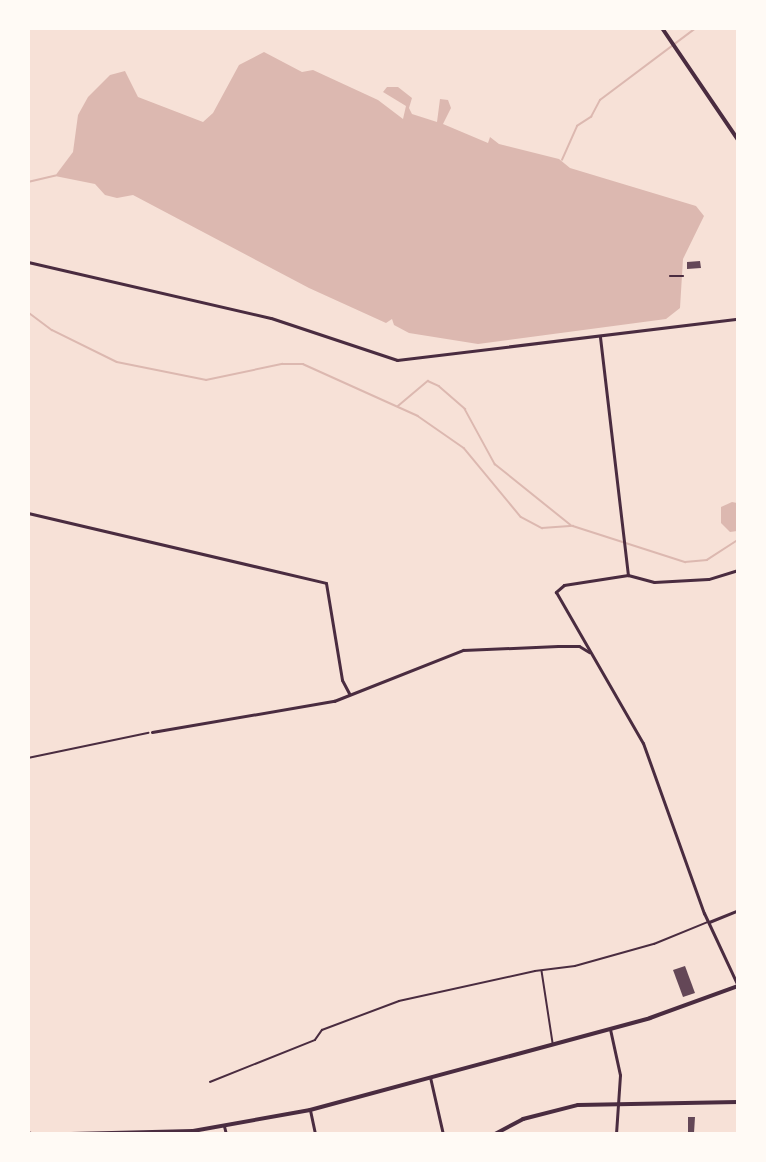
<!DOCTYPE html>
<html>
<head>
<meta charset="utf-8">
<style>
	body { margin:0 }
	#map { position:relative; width:766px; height:1162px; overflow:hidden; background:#f7e1d7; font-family:"Fira Sans",sans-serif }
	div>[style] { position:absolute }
	.water>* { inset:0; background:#dcb8b0 }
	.stream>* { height:1.5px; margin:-0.75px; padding:0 0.75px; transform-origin:0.75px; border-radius:0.75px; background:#dcb8b0 }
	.building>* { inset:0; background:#644757 }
	.path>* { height:1.5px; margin:-0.75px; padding:0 0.75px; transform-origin:0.75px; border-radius:0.75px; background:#4a2c40 }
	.service>* { height:1.5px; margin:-0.75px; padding:0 0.75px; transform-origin:0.75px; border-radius:0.75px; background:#4a2c40 }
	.minor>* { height:3px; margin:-1.5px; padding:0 1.5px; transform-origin:1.5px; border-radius:1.5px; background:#4a2c40 }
	.tertiary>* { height:4px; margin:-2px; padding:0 2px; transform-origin:2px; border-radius:2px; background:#4a2c40 }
	.secondary>* { height:4px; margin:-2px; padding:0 2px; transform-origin:2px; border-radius:2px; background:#4a2c40 }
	span { translate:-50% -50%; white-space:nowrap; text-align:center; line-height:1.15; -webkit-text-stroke:6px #fffaf5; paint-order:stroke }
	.frame { position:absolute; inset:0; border:30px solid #fffaf5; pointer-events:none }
</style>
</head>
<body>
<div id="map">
	<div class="water">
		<div style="clip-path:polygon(264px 52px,302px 72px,313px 70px,378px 100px,403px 119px,406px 106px,383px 92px,387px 87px,398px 87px,412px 98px,409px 108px,412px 114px,437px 122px,440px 99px,448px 100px,451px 108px,443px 124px,488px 143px,490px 137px,499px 144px,559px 159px,570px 168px,696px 206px,704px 216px,683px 259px,680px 308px,666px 319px,478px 344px,409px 333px,394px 325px,392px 319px,386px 323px,309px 288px,133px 195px,117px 198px,105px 195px,95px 184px,55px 176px,73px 152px,78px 115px,88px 97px,110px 75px,125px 71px,138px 97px,203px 122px,213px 113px,239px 65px)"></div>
		<div style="clip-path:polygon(732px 502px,737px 503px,737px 531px,730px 532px,721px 523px,721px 507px)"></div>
	</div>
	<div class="stream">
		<div style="left:562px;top:160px;width:37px;rotate:-66deg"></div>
		<div style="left:577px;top:126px;width:17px;rotate:-33deg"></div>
		<div style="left:591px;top:117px;width:19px;rotate:-62deg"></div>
		<div style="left:600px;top:100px;width:120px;rotate:-36.9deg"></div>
		<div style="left:28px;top:182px;width:28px;rotate:-13deg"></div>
		<div style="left:28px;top:312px;width:30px;rotate:37deg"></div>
		<div style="left:52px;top:330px;width:72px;rotate:26.2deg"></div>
		<div style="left:117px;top:362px;width:91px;rotate:11.4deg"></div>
		<div style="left:206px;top:380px;width:78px;rotate:-11.9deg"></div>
		<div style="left:282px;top:364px;width:21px"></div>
		<div style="left:303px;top:364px;width:126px;rotate:24.3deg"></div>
		<div style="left:418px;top:416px;width:56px;rotate:34.8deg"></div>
		<div style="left:464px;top:448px;width:89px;rotate:50.4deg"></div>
		<div style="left:521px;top:517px;width:24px;rotate:28deg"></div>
		<div style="left:542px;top:528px;width:31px;rotate:-4deg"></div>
		<div style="left:573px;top:526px;width:118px;rotate:17.8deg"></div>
		<div style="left:685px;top:562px;width:22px;rotate:-5deg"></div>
		<div style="left:707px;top:560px;width:37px;rotate:-33deg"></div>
		<div style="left:398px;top:406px;width:39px;rotate:-40deg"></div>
		<div style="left:428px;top:381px;width:12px;rotate:24deg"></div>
		<div style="left:439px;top:386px;width:35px;rotate:41deg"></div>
		<div style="left:465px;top:409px;width:63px;rotate:61.4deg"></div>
		<div style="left:495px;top:464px;width:97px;rotate:38.8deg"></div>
	</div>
	<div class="building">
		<div style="clip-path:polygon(700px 261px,701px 268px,687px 269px,687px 262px)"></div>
		<div style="clip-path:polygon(685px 966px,695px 993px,683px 997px,673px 970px)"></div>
		<div style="clip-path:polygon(688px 1117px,695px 1117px,694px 1133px,688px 1133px)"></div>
	</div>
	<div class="path">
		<div style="left:670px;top:276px;width:13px"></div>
		<div style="left:28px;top:758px;width:123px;rotate:-11.8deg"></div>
	</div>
	<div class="service">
		<div style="left:542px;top:971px;width:73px;rotate:81.3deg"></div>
		<div style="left:210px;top:1082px;width:113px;rotate:-21.8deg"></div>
		<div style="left:315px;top:1040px;width:12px;rotate:-55deg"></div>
		<div style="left:322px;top:1030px;width:82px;rotate:-20.6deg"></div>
		<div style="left:399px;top:1001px;width:139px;rotate:-12.4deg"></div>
		<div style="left:535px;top:971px;width:40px;rotate:-7.1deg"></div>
		<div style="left:575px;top:966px;width:82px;rotate:-15.6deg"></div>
		<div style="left:654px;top:944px;width:58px;rotate:-22.2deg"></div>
	</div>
	<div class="minor">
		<div style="left:28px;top:262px;width:249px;rotate:13deg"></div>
		<div style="left:271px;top:318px;width:133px;rotate:18.4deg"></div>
		<div style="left:397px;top:360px;width:343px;rotate:-6.9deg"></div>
		<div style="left:600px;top:337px;width:240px;rotate:83.3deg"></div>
		<div style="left:28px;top:513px;width:306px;rotate:13.2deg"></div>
		<div style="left:326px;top:583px;width:98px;rotate:80.6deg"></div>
		<div style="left:342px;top:680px;width:15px;rotate:62deg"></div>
		<div style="left:738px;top:570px;width:31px;rotate:163deg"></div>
		<div style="left:708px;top:579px;width:54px;rotate:176.8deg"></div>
		<div style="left:654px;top:582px;width:27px;rotate:-165deg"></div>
		<div style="left:628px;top:575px;width:65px;rotate:171.1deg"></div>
		<div style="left:564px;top:585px;width:11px;rotate:139deg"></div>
		<div style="left:556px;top:592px;width:174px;rotate:60.1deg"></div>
		<div style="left:643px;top:743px;width:181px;rotate:70.3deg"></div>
		<div style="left:704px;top:913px;width:81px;rotate:65deg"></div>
		<div style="left:152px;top:732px;width:185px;rotate:-9.7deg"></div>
		<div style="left:334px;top:701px;width:139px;rotate:-21.6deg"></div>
		<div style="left:463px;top:650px;width:95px;rotate:-2.4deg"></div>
		<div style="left:558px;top:646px;width:21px"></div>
		<div style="left:579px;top:646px;width:12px;rotate:31deg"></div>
		<div style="left:709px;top:922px;width:31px;rotate:-22deg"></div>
		<div style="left:610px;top:1029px;width:47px;rotate:77.7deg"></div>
		<div style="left:620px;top:1075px;width:59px;rotate:93.9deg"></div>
		<div style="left:430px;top:1077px;width:58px;rotate:77.2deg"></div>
		<div style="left:310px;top:1110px;width:25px;rotate:78deg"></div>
		<div style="left:224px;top:1126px;width:8px;rotate:76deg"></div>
	</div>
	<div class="tertiary">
		<div style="left:662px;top:28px;width:135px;rotate:55.8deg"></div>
	</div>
	<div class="secondary">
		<div style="left:28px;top:1133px;width:3px;rotate:18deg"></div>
		<div style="left:71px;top:1134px;width:122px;rotate:-1.4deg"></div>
		<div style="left:193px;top:1131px;width:119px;rotate:-10.2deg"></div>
		<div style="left:310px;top:1110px;width:352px;rotate:-15.1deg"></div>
		<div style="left:650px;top:1018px;width:94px;rotate:-20deg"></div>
		<div style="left:495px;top:1134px;width:32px;rotate:-28deg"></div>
		<div style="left:523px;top:1119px;width:57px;rotate:-14.3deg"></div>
		<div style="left:578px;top:1105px;width:160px;rotate:-1.1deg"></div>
	</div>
	<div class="frame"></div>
</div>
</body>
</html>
